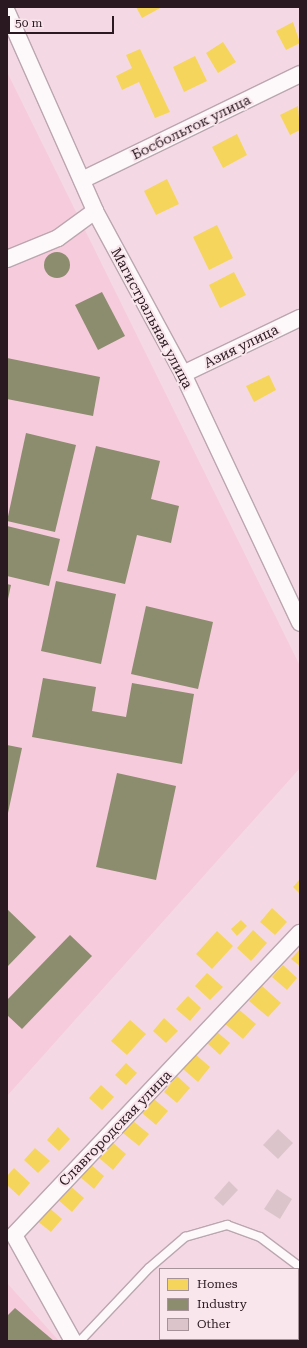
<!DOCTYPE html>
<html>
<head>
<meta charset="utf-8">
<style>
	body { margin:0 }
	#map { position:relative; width:307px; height:1348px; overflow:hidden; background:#f4d9e4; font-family:"Roboto Serif",serif }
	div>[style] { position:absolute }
	.built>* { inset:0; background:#f6cbdc }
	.homes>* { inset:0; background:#f6d55c }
	.industry>* { inset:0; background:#8c8c6e }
	.round { border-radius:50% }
	.building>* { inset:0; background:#dbc5cb }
	.roads { filter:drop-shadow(1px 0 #bba6af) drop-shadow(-1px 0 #bba6af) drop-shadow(0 1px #bba6af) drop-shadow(0 -1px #bba6af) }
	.lane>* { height:8px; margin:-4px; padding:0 4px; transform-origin:4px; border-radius:4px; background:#fdf9fb }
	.street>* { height:16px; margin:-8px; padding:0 8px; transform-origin:8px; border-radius:8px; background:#fdf9fb }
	span { translate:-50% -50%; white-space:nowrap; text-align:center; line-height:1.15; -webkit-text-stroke:4px #f9e5ec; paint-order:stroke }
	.street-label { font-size:14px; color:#2a1920 }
	.frame { position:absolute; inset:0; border:8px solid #2a1920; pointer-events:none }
	.legend { position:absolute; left:159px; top:1268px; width:140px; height:72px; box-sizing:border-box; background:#f9e5ec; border:1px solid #a6939a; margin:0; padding:5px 7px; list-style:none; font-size:12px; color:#2a1920 }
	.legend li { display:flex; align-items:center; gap:8px; height:20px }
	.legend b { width:20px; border:1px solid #a6939a }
	.scale { position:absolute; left:8px; top:16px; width:106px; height:18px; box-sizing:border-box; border:2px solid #2a1920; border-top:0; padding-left:5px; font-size:12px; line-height:14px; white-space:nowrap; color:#2a1920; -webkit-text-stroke:3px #f9e5ec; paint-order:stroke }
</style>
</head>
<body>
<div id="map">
	<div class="built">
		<div style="clip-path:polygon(7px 72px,300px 666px,300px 768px,7px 1096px)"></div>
		<div style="clip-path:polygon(7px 1283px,59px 1341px,7px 1341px)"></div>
	</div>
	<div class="homes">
		<div style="clip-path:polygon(136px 7px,162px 7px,142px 18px)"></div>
		<div style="clip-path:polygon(293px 22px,300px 43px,286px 50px,276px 31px)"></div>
		<div style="clip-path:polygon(223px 42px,236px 62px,218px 73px,206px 53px)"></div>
		<div style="clip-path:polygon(140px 49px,170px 112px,155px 118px,139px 82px,122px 90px,116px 76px,132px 68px,126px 55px)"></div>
		<div style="clip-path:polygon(195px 56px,207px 81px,184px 92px,173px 67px)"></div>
		<div style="clip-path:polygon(298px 106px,300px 130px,290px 135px,280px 115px)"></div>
		<div style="clip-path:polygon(237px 134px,247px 155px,223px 168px,212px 147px)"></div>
		<div style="clip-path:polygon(167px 179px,179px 204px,156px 215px,144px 191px)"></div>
		<div style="clip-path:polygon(217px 225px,233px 258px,209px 270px,193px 237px)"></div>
		<div style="clip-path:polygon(234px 272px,246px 295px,220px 308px,209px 285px)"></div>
		<div style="clip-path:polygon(269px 375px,276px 390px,254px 402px,246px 386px)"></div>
		<div style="clip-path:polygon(300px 879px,300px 894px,293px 887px)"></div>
		<div style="clip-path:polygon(272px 908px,287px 922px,275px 935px,260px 922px)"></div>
		<div style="clip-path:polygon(241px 920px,247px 926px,237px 936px,231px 929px)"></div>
		<div style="clip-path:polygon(253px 930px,267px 943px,251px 961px,237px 948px)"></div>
		<div style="clip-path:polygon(217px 931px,233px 946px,212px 969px,196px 954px)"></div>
		<div style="clip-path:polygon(300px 949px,300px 966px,291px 959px)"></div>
		<div style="clip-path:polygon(283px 965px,297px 978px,287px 990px,272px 977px)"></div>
		<div style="clip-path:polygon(207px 973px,223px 987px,210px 1000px,195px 986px)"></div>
		<div style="clip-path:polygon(262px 986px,281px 1003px,268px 1017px,249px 1001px)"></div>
		<div style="clip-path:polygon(188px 996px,201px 1008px,190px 1021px,176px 1009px)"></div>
		<div style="clip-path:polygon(237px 1008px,256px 1024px,243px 1039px,224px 1023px)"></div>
		<div style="clip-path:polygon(164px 1018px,178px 1031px,166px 1043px,153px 1031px)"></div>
		<div style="clip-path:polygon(130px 1020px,146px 1034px,127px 1055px,111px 1041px)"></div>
		<div style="clip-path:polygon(217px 1032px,230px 1043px,220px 1055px,207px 1043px)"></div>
		<div style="clip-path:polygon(195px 1054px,210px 1067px,198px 1082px,183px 1069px)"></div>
		<div style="clip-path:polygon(126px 1063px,137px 1073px,126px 1085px,115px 1075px)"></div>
		<div style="clip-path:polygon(177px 1076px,190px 1088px,177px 1103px,164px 1092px)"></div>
		<div style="clip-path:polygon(101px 1085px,114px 1097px,102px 1110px,89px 1098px)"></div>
		<div style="clip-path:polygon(154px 1099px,168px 1111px,156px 1125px,142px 1113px)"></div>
		<div style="clip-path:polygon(133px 1121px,149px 1134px,139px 1146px,123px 1133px)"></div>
		<div style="clip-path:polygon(58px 1127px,70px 1139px,59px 1151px,47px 1140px)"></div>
		<div style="clip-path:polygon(112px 1142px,126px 1154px,113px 1170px,98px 1157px)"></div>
		<div style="clip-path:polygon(35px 1148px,50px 1161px,38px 1173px,24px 1160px)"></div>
		<div style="clip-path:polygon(90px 1164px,104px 1176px,94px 1189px,79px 1176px)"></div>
		<div style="clip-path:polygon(14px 1168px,30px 1183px,19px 1196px,7px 1185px,7px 1176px)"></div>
		<div style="clip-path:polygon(69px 1185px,84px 1198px,72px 1212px,57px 1199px)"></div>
		<div style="clip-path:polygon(47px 1206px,62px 1219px,51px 1232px,36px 1220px)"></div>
	</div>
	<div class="industry">
		<div class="round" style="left:44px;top:252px;width:26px;height:26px"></div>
		<div style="clip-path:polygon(102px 292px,125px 336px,98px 350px,75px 305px)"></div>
		<div style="clip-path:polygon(7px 358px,100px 377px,93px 416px,7px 399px)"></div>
		<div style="clip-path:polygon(26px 433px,76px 445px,55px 532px,7px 521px)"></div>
		<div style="clip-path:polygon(96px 446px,160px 461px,151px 499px,179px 506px,171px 543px,137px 535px,125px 584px,67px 571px)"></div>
		<div style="clip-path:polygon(7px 526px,60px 539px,49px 586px,7px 576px)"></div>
		<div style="clip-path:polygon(56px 581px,116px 594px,101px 664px,41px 651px)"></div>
		<div style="clip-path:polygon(7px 584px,11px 585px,8px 599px,7px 599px)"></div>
		<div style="clip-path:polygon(146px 606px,213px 622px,198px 689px,131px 674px)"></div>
		<div style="clip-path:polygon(43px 678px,96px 687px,92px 711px,126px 717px,132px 683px,194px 694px,182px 764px,32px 737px)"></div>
		<div style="clip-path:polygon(7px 745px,22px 748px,8px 813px,7px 813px)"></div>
		<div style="clip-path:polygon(117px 773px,176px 786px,156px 880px,96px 867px)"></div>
		<div style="clip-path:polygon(7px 909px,36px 937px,7px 967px)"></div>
		<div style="clip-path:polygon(70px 935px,92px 956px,22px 1029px,7px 1015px,7px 1000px)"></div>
		<div style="clip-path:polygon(15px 1308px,54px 1341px,7px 1341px,7px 1316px)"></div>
	</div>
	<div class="building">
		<div style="clip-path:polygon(278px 1129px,293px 1143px,278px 1159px,263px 1145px)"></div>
		<div style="clip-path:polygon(229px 1181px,238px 1190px,223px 1206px,214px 1198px)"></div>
		<div style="clip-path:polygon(277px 1189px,292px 1199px,280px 1219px,264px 1209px)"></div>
	</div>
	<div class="roads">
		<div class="lane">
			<div style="left:80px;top:1341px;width:100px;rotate:-46.6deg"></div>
			<div style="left:149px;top:1268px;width:48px;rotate:-40.7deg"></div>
			<div style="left:185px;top:1237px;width:44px;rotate:-15.9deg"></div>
			<div style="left:227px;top:1225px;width:35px;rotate:20deg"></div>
			<div style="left:260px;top:1237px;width:50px;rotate:36.9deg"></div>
		</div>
		<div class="street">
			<div style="left:7px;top:12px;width:218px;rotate:66.1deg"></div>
			<div style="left:95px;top:211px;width:185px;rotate:61.6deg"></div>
			<div style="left:183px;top:374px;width:275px;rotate:64.8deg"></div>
			<div style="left:82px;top:180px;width:242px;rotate:-25.9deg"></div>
			<div style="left:7px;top:259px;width:55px;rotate:-22.4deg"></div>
			<div style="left:58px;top:238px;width:46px;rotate:-36.1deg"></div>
			<div style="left:183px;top:374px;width:130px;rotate:-25.6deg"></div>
			<div style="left:73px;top:1341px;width:121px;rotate:-119.1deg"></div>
			<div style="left:14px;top:1235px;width:416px;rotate:-46.6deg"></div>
		</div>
	</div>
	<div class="street-label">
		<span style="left:191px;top:127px;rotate:-26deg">Босбольток улица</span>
		<span style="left:152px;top:318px;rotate:62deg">Магистральная улица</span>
		<span style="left:241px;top:346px;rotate:-26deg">Азия улица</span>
		<span style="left:115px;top:1128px;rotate:-46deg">Славгородская улица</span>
	</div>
	<div class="frame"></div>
	<ul class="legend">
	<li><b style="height:11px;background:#f6d55c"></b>Homes</li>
	<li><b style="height:11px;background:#8c8c6e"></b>Industry</li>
	<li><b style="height:11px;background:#dbc5cb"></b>Other</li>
	</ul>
	<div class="scale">50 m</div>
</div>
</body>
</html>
